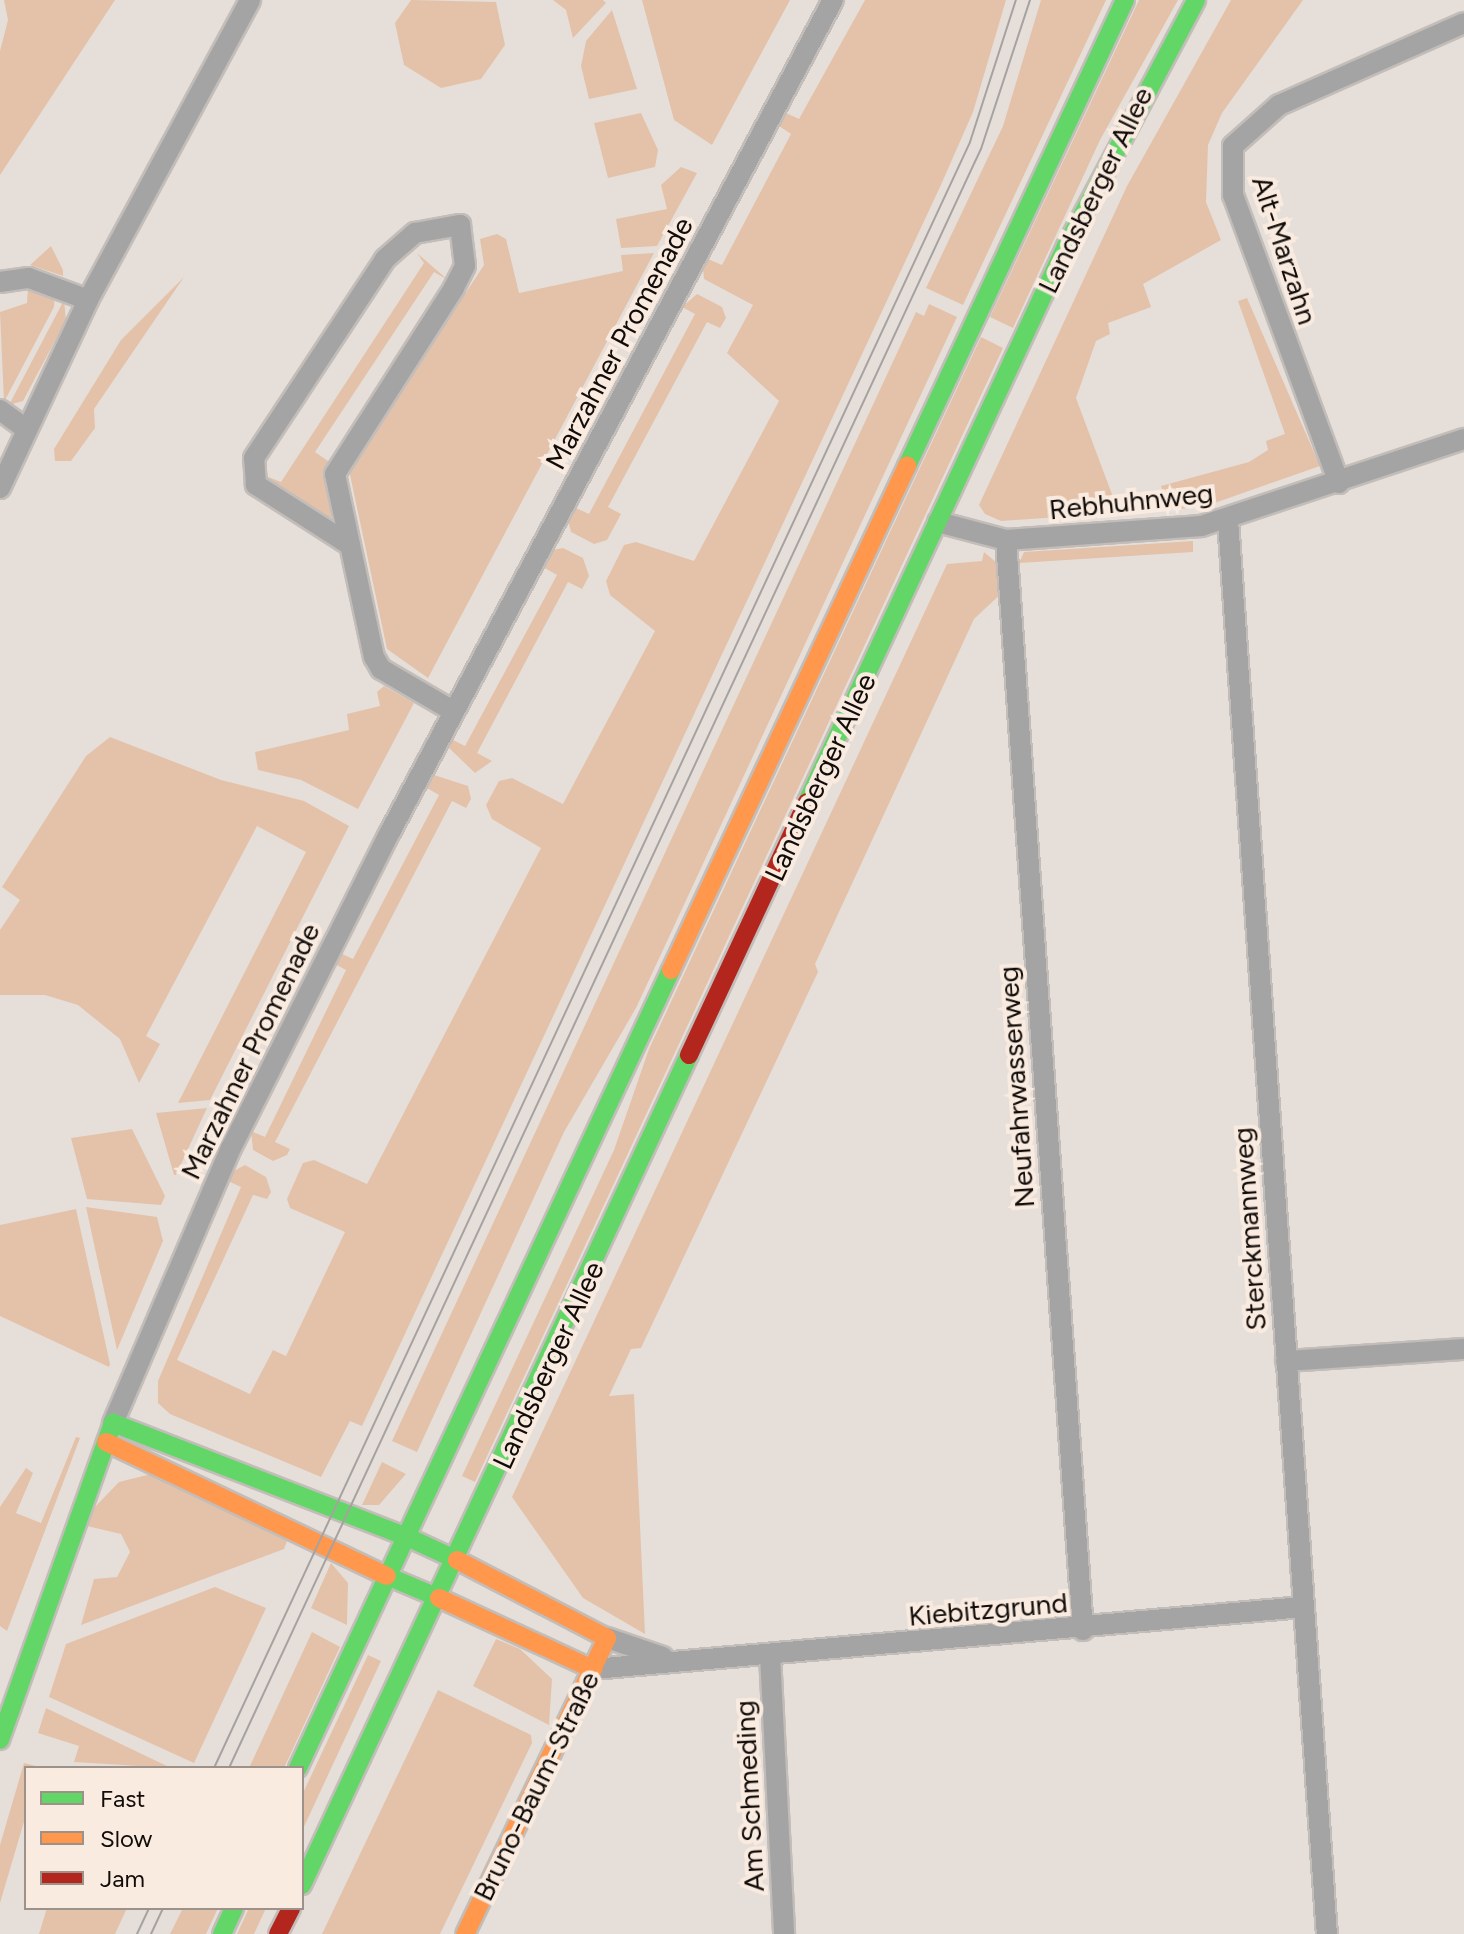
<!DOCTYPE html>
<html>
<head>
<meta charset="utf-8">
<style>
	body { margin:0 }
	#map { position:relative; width:1464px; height:1934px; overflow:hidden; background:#e6dfd9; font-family:Figtree,sans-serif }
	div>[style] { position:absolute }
	.green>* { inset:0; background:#e3c2a9 }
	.roads { filter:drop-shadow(2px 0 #c3bdb9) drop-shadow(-2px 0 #c3bdb9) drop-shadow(0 2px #c3bdb9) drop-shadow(0 -2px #c3bdb9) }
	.street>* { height:20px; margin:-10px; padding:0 10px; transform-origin:10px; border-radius:10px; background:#a5a4a5 }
	.fast>* { height:18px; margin:-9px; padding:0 9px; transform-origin:9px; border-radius:9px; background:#63d668 }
	.slow>* { height:18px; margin:-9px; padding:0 9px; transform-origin:9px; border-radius:9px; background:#ff974d }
	.jam>* { height:18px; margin:-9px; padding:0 9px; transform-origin:9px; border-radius:9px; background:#b3261e }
	.tram>* { height:2px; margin:-1px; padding:0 1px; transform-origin:1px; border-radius:1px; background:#a5a2a1 }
	span { translate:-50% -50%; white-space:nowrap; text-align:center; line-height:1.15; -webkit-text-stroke:8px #faebe0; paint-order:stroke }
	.street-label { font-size:28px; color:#110c09 }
	.legend { position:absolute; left:24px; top:1766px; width:280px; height:144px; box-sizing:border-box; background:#faebe0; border:2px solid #9d928a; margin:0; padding:10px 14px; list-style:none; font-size:24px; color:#110c09 }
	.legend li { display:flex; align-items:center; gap:16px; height:40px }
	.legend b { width:40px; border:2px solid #9d928a }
</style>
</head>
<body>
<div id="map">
	<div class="green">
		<div style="clip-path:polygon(4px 0,115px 0,0 175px,0 51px,8px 20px)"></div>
		<div style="clip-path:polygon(411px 0,496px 2px,505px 45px,481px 79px,441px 88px,404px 65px,395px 23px)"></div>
		<div style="clip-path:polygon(553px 0,603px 0,606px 3px,573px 38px,566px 10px)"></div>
		<div style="clip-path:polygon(642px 0,790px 0,712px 145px,674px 120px)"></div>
		<div style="clip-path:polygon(865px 0,1006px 0,973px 112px,940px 187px,362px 1426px,350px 1421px,321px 1477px,170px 1414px,158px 1403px,158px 1381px,241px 1187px,228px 1181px,232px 1172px,245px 1165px,266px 1177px,271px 1192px,267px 1199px,253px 1195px,177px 1360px,250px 1394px,273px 1350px,286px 1356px,345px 1232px,290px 1208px,287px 1199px,303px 1163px,314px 1160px,367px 1184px,541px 848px,492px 819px,486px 805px,499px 781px,512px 778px,563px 804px,655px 631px,610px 595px,606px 581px,624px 545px,636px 542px,694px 561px,779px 401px,727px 353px,753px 305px,704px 279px,703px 269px,708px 259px,722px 265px,791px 134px,779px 126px,786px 113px,799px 119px)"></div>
		<div style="clip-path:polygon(1041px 0,1106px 0,963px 305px,926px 288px,1003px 126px)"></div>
		<div style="clip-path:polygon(1139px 0,1178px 0,1100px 140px,1013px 328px,990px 317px)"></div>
		<div style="clip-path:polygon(1231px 0,1303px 0,1222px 113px,1208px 145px,1206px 202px,1221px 240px,1143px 284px,1151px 307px,1108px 323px,1110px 334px,1096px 341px,1076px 398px,1119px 513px,1001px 521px,985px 514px,979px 505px,1127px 186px)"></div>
		<div style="clip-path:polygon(612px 10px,637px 89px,589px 99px,581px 66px,586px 41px)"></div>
		<div style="clip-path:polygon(641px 113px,658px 150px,655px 167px,608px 178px,594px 123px)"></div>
		<div style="clip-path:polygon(681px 167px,697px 173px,657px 246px,621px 248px,616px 219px,667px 209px,661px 185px)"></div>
		<div style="clip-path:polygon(497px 234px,506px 239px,519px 293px,623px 271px,621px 255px,654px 253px,428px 678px,387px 649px,349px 470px,484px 265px,480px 239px)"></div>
		<div style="clip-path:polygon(51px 246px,63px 270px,63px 276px,30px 265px)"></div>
		<div style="clip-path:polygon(417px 253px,448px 280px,434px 272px,315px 452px,328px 461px,336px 513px,328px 520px,266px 476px,281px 482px,424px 263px)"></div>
		<div style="clip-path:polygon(184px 277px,94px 409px,95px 428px,71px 461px,55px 461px,54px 449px,121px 340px)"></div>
		<div style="clip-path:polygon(28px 287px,55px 294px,54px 307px,4px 402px,0 312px,27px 303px)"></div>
		<div style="clip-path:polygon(697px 294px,722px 307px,726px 318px,720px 328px,707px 322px,608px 507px,621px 514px,607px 540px,594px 544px,571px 532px,568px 520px,576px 508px,589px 514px,695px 314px,682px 307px)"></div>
		<div style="clip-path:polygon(1247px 298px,1320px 466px,1206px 506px,1170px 510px,1161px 486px,1249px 462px,1268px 450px,1266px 441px,1285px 434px,1238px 301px)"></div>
		<div style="clip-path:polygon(64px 300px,66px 320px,23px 401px,9px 405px)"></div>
		<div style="clip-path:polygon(929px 304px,957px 317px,636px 1008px,564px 1132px,417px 1452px,392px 1441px,916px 312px,924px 316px)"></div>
		<div style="clip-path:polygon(981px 337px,1003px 348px,475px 1482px,462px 1476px,614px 1150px,649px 1049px)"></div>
		<div style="clip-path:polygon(1193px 541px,1193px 552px,1019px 563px,1024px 552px)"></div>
		<div style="clip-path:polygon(563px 548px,583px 558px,589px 576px,582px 589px,568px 582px,477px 753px,492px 761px,475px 773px,447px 746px,451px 739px,465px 746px,557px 575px,543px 567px,552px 550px)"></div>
		<div style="clip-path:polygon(984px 552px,1004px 569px,1005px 590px,974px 619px,815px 964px,818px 972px,641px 1348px,631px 1349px,609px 1396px,634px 1394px,645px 1634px,583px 1598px,512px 1497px,947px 564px,982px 561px)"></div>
		<div style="clip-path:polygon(384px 686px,414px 703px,358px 809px,301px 780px,258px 770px,255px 752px,349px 730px,347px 714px,380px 706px,377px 692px)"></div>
		<div style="clip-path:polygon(110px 737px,221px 780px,304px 801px,349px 826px,210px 1100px,178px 1103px,306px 852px,257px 826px,146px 1036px,160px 1044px,139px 1083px,120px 1039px,78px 1005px,45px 995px,0 995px,0 930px,20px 900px,2px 887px,86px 756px)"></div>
		<div style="clip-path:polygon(431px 774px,468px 786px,471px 799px,466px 808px,452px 801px,275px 1142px,290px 1149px,287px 1155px,273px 1161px,253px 1150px,251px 1131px,265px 1137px,346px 970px,333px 963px,338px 952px,353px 959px,439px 795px,425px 787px)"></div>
		<div style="clip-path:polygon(207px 1108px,176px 1175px,174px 1175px,156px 1113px)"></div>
		<div style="clip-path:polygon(132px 1129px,165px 1196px,161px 1205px,87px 1199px,71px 1138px)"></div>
		<div style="clip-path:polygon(86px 1207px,157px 1217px,163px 1241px,117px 1350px)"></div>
		<div style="clip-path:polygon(76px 1209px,110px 1364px,109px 1367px,0 1316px,0 1225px)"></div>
		<div style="clip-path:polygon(76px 1437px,80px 1438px,7px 1631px,0 1626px,0 1507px,26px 1468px,33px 1473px,16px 1513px,41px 1523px)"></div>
		<div style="clip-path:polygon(382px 1462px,406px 1474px,379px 1505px,362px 1505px)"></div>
		<div style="clip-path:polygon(151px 1474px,287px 1541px,284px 1549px,81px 1625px,94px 1579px,117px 1577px,130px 1552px,121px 1534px,87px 1526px,93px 1509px,119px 1482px)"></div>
		<div style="clip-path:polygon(331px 1563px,348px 1583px,347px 1625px,311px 1608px)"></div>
		<div style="clip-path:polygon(215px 1587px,266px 1608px,194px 1763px,49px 1697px,66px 1644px)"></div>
		<div style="clip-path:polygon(312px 1632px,340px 1647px,284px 1768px,249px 1768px)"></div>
		<div style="clip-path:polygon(496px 1639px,520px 1649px,552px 1679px,549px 1725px,473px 1686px)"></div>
		<div style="clip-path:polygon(368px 1655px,381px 1661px,302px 1831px,302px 1795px)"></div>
		<div style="clip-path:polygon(438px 1690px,531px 1735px,532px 1743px,440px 1934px,322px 1934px)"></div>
		<div style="clip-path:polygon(46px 1708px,171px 1768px,74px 1762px,79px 1746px,38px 1733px)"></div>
		<div style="clip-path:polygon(24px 1763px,44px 1768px,26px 1768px,26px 1815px,0 1903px,0 1845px)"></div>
		<div style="clip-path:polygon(47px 1908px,127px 1908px,115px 1934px,39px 1934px)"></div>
		<div style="clip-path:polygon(183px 1908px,218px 1908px,206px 1934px,170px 1934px)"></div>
		<div style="clip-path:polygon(249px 1908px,266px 1908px,254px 1934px,237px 1934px)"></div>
	</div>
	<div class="roads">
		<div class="street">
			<div style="left:0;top:282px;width:29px;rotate:-8deg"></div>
			<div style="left:29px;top:278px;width:63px;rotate:20.4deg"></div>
			<div style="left:0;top:410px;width:29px;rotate:36deg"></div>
			<div style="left:1339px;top:483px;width:307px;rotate:-110.2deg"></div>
			<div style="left:1233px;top:195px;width:49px;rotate:-90deg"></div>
			<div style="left:1233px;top:146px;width:62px;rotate:-41.7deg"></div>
			<div style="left:1279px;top:105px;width:202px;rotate:-23.9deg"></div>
			<div style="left:0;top:488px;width:208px;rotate:-64.9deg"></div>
			<div style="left:88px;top:300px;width:341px;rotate:-61.6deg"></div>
			<div style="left:1228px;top:520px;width:1417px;rotate:86deg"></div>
			<div style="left:938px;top:522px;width:70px;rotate:14.8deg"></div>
			<div style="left:1006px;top:540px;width:196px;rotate:-4.1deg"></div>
			<div style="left:1201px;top:526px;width:277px;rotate:-18.3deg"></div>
			<div style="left:1006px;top:540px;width:1093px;rotate:85.96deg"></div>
			<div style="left:350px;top:545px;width:112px;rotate:-147.4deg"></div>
			<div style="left:256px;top:485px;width:27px;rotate:-94deg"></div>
			<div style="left:254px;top:458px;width:238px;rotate:-56.6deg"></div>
			<div style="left:385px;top:259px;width:40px;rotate:-41deg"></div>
			<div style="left:415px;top:233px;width:46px;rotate:-10.1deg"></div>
			<div style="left:460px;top:225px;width:41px;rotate:83deg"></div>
			<div style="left:465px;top:266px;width:25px;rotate:117deg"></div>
			<div style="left:454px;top:288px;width:221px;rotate:122.6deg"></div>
			<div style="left:335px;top:474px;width:187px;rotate:78deg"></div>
			<div style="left:374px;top:657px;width:14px;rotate:60deg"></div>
			<div style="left:381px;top:669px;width:83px;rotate:30.3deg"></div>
			<div style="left:1286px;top:1361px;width:178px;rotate:-3.9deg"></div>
			<div style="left:113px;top:1423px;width:299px;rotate:-66.8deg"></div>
			<div style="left:231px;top:1148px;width:352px;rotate:-63.3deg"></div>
			<div style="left:389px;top:834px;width:945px;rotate:-61.97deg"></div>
			<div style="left:607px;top:1638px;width:59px;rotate:18.7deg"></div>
			<div style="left:770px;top:1655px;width:279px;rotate:87.1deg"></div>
			<div style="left:593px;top:1669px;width:713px;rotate:-4.99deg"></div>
		</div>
		<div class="fast">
			<div style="left:907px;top:466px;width:514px;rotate:-64.93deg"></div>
			<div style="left:807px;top:802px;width:613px;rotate:-65.02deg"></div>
			<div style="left:1066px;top:246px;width:278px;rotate:-62.1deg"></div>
			<div style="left:405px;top:1536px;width:57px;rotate:24.8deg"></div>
			<div style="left:387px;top:1576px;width:56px;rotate:22.9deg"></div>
			<div style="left:0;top:1740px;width:337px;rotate:-70.4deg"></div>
			<div style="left:113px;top:1423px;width:313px;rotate:21.2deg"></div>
			<div style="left:298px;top:1768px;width:881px;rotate:-64.95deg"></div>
			<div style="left:302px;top:1885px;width:916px;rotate:-65deg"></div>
			<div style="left:222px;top:1934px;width:29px;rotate:-65deg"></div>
		</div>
		<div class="slow">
			<div style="left:671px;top:970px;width:557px;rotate:-64.91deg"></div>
			<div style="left:106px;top:1442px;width:311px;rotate:25.5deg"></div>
			<div style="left:457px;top:1560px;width:169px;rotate:27.5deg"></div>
			<div style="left:607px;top:1638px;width:328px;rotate:115.6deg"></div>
			<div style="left:439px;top:1598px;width:170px;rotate:24.8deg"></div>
		</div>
		<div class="jam">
			<div style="left:689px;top:1055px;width:279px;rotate:-65deg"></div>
			<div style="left:278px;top:1934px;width:29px;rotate:-63deg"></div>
		</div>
	</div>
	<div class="tram">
		<div style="left:214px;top:1768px;width:1793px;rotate:-65.06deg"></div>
		<div style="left:970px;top:142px;width:149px;rotate:-72.1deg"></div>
		<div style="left:229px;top:1768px;width:1785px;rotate:-65.09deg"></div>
		<div style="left:981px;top:149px;width:157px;rotate:-71.8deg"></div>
		<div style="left:137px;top:1934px;width:29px;rotate:-65deg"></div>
		<div style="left:151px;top:1934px;width:29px;rotate:-65deg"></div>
	</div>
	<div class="street-label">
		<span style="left:1095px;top:190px;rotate:-64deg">Landsberger Allee</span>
		<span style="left:1285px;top:250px;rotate:72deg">Alt-Marzahn</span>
		<span style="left:619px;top:343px;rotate:-62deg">Marzahner Promenade</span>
		<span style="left:1131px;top:501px;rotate:-6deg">Rebhuhnweg</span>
		<span style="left:820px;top:777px;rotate:-65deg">Landsberger Allee</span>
		<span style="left:250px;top:1051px;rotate:-64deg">Marzahner Promenade</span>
		<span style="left:1016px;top:1087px;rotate:-94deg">Neufahrwasserweg</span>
		<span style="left:1249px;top:1229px;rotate:-94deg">Sterckmannweg</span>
		<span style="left:548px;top:1365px;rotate:-65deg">Landsberger Allee</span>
		<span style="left:988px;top:1609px;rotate:-5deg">Kiebitzgrund</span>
		<span style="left:536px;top:1786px;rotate:-64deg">Bruno-Baum-Straße</span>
		<span style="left:749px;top:1796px;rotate:-93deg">Am Schmeding</span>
	</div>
	<ul class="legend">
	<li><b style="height:10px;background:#63d668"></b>Fast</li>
	<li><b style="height:10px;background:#ff974d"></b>Slow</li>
	<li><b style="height:10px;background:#b3261e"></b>Jam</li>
	</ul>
</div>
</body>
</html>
